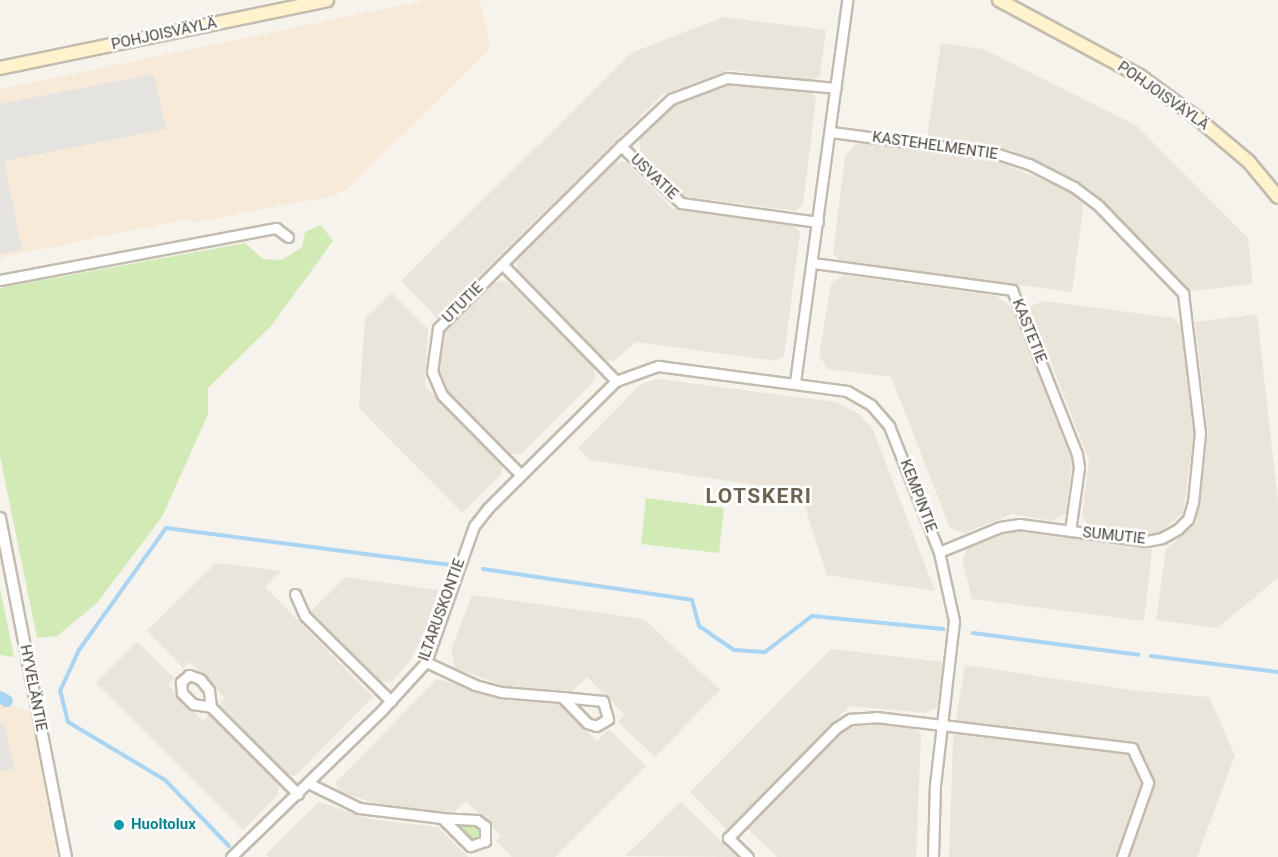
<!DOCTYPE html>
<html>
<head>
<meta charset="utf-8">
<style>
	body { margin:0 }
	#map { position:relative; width:1278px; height:857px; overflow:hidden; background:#f6f3ec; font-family:Roboto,sans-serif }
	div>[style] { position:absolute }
	.residential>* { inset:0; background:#eae5da }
	.commercial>* { inset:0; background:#f7ead8 }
	.green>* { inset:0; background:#d2eab5 }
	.parking>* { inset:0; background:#e5e3e0 }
	.stream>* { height:4px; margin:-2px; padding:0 2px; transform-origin:2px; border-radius:2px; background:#a9d4f2 }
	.canal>* { height:12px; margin:-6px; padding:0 6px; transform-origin:6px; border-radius:6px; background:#a9d4f2 }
	.roads { filter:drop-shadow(2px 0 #c2bbae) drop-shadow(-2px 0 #c2bbae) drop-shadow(0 2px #c2bbae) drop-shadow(0 -2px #c2bbae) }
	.minor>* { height:9px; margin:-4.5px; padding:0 4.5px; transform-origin:4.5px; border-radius:4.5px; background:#fff }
	.tertiary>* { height:10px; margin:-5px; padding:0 5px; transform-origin:5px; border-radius:5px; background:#fff }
	.secondary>* { height:12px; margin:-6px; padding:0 6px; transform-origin:6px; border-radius:6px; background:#fff3cd }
	.dots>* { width:16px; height:16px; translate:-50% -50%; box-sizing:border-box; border:3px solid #fff; border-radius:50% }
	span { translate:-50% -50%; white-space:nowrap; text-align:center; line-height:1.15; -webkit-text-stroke:5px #fff; paint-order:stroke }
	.street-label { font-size:15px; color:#4b4439 }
	.culture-label { font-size:15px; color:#0d838f; font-weight:700 }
	.left { translate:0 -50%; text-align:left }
	.district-label { font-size:21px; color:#6e6250; font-weight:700; letter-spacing:1.5px }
</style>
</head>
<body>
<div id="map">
	<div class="residential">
		<div style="clip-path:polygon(723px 17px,826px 30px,820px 76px,812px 81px,729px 70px,663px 94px,437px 318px,401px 281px,631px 53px)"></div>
		<div style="clip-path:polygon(941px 43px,983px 49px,1137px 126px,1248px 238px,1253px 284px,1191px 291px,1092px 190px,1011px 150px,927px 138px)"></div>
		<div style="clip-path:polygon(732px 83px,812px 92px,816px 99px,803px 205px,796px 211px,681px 196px,641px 155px,639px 138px,672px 106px)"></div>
		<div style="clip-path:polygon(858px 142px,992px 159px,1069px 191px,1084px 202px,1072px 292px,839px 261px,833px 253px,845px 156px)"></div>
		<div style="clip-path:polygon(626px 162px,673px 209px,794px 225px,800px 233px,784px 356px,776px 361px,636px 342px,614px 361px,604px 360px,517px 269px,517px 256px,613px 163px)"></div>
		<div style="clip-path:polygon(844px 275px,997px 296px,1012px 308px,1072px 462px,1066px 513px,1053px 521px,1012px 514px,964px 533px,950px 528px,891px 377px,828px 369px,819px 356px,831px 284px)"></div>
		<div style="clip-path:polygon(507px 281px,594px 368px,595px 380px,521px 454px,510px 454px,437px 380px,440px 335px,496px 282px)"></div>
		<div style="clip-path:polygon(392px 293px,428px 329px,425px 386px,502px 463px,501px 474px,462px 513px,359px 408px,365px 318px)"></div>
		<div style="clip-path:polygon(1043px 301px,1174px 318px,1183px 330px,1194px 435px,1183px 513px,1156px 535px,1089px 526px,1082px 516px,1089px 460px,1029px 307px)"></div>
		<div style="clip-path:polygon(1257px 314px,1278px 502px,1278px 578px,1217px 628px,1156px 620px,1166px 549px,1196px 524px,1208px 433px,1195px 322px)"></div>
		<div style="clip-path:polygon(658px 379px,836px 402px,859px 414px,873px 430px,935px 591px,827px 575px,800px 492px,590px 460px,578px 448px,641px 384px)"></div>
		<div style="clip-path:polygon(1012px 531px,1152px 549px,1144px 621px,972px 599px,962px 560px,967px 549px)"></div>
		<div style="clip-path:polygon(216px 563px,282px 571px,265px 587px,373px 697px,295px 776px,289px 775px,220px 705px,225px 698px,190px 662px,183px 668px,147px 631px)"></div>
		<div style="clip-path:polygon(346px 577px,438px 590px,426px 629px,410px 661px,393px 681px,381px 682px,311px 611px)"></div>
		<div style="clip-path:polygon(472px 595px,644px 619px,720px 690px,655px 757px,618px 722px,624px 714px,587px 677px,572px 691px,504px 686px,455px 668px,451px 650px)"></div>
		<div style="clip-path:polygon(137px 642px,174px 678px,168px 685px,203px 721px,209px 715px,279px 785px,278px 795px,243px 830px,96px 683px)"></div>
		<div style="clip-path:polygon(831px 649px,944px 662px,937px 707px,926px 713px,850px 706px,727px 830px,690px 792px)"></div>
		<div style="clip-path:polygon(965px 665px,1131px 690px,1209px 697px,1235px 755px,1197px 857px,949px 857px,953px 740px)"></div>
		<div style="clip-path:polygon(437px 679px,507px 700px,560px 704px,597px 741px,609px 729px,646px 766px,555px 857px,512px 857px,496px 841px,501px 835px,466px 801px,454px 812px,390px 808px,338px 791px,336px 782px)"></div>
		<div style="clip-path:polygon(854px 722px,913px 727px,921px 735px,916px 857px,777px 857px,746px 827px,833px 735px)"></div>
		<div style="clip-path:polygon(319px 802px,369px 819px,438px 827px,468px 857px,269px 857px,266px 854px)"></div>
		<div style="clip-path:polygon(681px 802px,737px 857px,625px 856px)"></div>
	</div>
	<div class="commercial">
		<div style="clip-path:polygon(427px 0,480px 0,491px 48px,346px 190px,327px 197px,192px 223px,191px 218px,0 258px,0 89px)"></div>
		<div style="clip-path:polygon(0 702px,31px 712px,57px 857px,0 857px)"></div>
	</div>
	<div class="green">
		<div style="clip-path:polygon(321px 225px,333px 241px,271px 326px,208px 388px,208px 414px,162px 517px,97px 603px,57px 636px,37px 638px,0 456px,0 288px,245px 243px,263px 259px,282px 260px,302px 247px,305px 232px)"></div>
		<div style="clip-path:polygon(646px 498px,724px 508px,719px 553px,641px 544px)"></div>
		<div style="clip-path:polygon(0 588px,14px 657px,0 655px)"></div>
		<div style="clip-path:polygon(456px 823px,478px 826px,481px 837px,472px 842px,454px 826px)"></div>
	</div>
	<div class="parking">
		<div style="clip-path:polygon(154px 74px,166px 129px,4px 161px,22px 250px,0 254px,0 104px)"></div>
		<div style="clip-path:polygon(0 722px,5px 724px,14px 769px,0 771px)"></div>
	</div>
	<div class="stream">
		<div style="left:483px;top:569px;width:211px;rotate:8.4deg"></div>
		<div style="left:692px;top:600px;width:27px;rotate:75deg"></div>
		<div style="left:699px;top:626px;width:42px;rotate:34.4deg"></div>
		<div style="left:734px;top:650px;width:31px;rotate:4deg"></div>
		<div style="left:765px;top:652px;width:59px;rotate:-37.5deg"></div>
		<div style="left:812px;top:616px;width:132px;rotate:5.7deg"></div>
		<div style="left:973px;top:633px;width:167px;rotate:7.5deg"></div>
		<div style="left:1151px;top:656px;width:128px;rotate:7.2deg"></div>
		<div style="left:229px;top:846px;width:92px;rotate:-134.1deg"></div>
		<div style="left:165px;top:780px;width:113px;rotate:-149.1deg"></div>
		<div style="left:68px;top:722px;width:32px;rotate:-104deg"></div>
		<div style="left:60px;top:691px;width:45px;rotate:-65.1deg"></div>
		<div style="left:79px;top:650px;width:150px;rotate:-54.5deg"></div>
		<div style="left:166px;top:528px;width:285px;rotate:7.4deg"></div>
	</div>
	<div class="canal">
		<div style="left:0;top:697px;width:8px;rotate:30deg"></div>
	</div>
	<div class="roads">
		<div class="minor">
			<div style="left:831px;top:132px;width:168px;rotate:7.5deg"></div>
			<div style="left:998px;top:154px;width:33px;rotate:18deg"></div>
			<div style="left:1029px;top:164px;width:51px;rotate:27.1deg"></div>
			<div style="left:1074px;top:187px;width:31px;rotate:37deg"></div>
			<div style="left:1099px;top:206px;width:121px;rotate:46deg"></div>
			<div style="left:1183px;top:293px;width:141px;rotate:83.1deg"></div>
			<div style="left:1200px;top:433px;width:69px;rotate:95.8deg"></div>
			<div style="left:1193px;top:502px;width:18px;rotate:106deg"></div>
			<div style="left:1188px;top:519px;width:14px;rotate:135deg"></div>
			<div style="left:1178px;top:529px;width:18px;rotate:151deg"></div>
			<div style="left:1162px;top:538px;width:16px;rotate:169deg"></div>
			<div style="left:1146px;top:541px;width:128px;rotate:-172.4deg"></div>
			<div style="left:1019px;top:524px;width:19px;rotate:171deg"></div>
			<div style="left:1000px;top:527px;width:66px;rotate:157.7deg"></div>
			<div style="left:818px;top:222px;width:138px;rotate:-172.1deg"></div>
			<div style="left:681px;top:203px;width:83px;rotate:-136.5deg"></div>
			<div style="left:621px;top:146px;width:69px;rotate:-43.2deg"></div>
			<div style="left:671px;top:99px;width:60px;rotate:-20.6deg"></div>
			<div style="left:727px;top:78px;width:109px;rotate:5.2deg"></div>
			<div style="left:813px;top:263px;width:201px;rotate:7.7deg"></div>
			<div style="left:1012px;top:290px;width:176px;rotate:68.4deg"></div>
			<div style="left:1077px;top:454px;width:13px;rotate:81deg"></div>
			<div style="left:1079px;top:467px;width:65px;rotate:98deg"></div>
			<div style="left:502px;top:264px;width:168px;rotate:-44.8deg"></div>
			<div style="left:0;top:280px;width:281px;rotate:-10.7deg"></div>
			<div style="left:276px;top:228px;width:15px;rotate:37deg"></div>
			<div style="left:795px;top:382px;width:386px;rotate:-82.2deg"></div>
			<div style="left:521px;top:475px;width:112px;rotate:-134.6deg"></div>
			<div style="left:442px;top:395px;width:25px;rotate:-113deg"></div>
			<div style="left:432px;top:372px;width:44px;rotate:-82.2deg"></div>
			<div style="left:438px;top:328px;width:91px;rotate:-45deg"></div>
			<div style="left:502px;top:264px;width:163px;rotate:45.7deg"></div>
			<div style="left:295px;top:594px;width:24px;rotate:66deg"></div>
			<div style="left:305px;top:616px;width:121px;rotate:44.7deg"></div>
			<div style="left:426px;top:662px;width:54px;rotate:25.1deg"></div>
			<div style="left:475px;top:685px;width:27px;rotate:15deg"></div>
			<div style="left:501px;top:692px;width:61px;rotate:4.7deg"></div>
			<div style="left:562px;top:697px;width:36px;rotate:46deg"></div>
			<div style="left:587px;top:723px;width:9px;rotate:18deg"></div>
			<div style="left:596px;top:726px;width:14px;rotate:-30deg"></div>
			<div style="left:608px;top:719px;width:19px;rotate:-106deg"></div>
			<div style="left:603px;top:701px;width:41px;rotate:-174.4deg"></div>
			<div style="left:211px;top:707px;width:17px;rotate:-97deg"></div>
			<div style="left:209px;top:690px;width:14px;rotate:-129deg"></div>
			<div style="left:200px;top:679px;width:12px;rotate:-160deg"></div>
			<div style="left:189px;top:675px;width:11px;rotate:139deg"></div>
			<div style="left:181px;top:682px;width:11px;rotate:85deg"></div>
			<div style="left:182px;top:693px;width:16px;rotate:45deg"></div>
			<div style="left:193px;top:704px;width:18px;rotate:9deg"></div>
			<div style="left:211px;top:707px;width:123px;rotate:45deg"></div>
			<div style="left:308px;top:783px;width:57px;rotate:26.1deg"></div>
			<div style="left:359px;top:808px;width:84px;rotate:6.9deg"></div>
			<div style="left:442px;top:818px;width:40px;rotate:45deg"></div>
			<div style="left:470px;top:846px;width:16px;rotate:-18deg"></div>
			<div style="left:485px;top:841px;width:15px;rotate:-90deg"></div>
			<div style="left:485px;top:826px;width:10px;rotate:-143deg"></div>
			<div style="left:477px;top:820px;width:35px;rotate:-177deg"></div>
			<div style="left:231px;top:857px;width:212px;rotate:-44.2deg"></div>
			<div style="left:383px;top:709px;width:64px;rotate:-47.5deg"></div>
			<div style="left:426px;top:662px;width:144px;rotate:-70.6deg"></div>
			<div style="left:474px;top:526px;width:23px;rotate:-52deg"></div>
			<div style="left:488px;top:508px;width:180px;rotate:-44.8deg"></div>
			<div style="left:616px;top:381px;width:45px;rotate:-19.7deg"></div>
			<div style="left:658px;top:366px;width:191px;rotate:7.5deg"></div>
			<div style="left:847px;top:391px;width:28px;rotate:30deg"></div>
			<div style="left:871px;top:405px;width:28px;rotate:49deg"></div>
			<div style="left:889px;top:426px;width:136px;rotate:68.4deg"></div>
			<div style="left:939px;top:552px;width:71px;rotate:77.7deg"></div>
			<div style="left:954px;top:621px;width:164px;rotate:96.6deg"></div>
			<div style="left:935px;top:784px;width:73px;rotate:91.6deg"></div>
			<div style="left:748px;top:857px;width:28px;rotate:-136deg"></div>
			<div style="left:728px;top:838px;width:154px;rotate:-45.5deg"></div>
			<div style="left:836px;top:728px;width:17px;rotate:-33deg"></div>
			<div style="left:850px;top:719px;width:26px;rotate:-4deg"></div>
			<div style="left:876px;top:717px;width:258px;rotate:6.9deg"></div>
			<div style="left:1132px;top:748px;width:38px;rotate:65deg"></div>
			<div style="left:1148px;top:783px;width:78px;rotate:109.4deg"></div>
		</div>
		<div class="tertiary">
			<div style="left:0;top:518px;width:345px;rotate:79deg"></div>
		</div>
		<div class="secondary">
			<div style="left:999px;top:0;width:160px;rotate:28.3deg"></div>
			<div style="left:1140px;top:76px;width:71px;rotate:36.4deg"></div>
			<div style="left:1197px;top:118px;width:68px;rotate:40.2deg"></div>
			<div style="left:1249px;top:162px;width:45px;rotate:50.4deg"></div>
			<div style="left:0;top:68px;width:334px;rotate:-11.7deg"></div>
		</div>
	</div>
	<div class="dots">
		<div style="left:119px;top:825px;background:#0f9aa8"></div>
	</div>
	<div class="street-label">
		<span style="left:164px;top:34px;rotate:-12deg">POHJOISVÄYLÄ</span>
		<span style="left:1163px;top:96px;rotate:35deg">POHJOISVÄYLÄ</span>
		<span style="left:935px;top:146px;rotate:8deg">KASTEHELMENTIE</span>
		<span style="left:654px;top:177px;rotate:43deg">USVATIE</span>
		<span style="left:463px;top:303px;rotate:-45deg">UTUTIE</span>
		<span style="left:1029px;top:331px;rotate:68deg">KASTETIE</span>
		<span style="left:918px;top:496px;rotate:69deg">KEMPINTIE</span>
		<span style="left:1114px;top:536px;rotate:6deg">SUMUTIE</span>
		<span style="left:442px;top:610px;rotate:-70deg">ILTARUSKONTIE</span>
		<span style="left:33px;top:688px;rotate:79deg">HYVELÄNTIE</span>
	</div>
	<div class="culture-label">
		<span class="left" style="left:131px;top:825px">Huoltolux</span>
	</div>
	<div class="district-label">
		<span style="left:759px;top:496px">LOTSKERI</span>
	</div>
</div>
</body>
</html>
